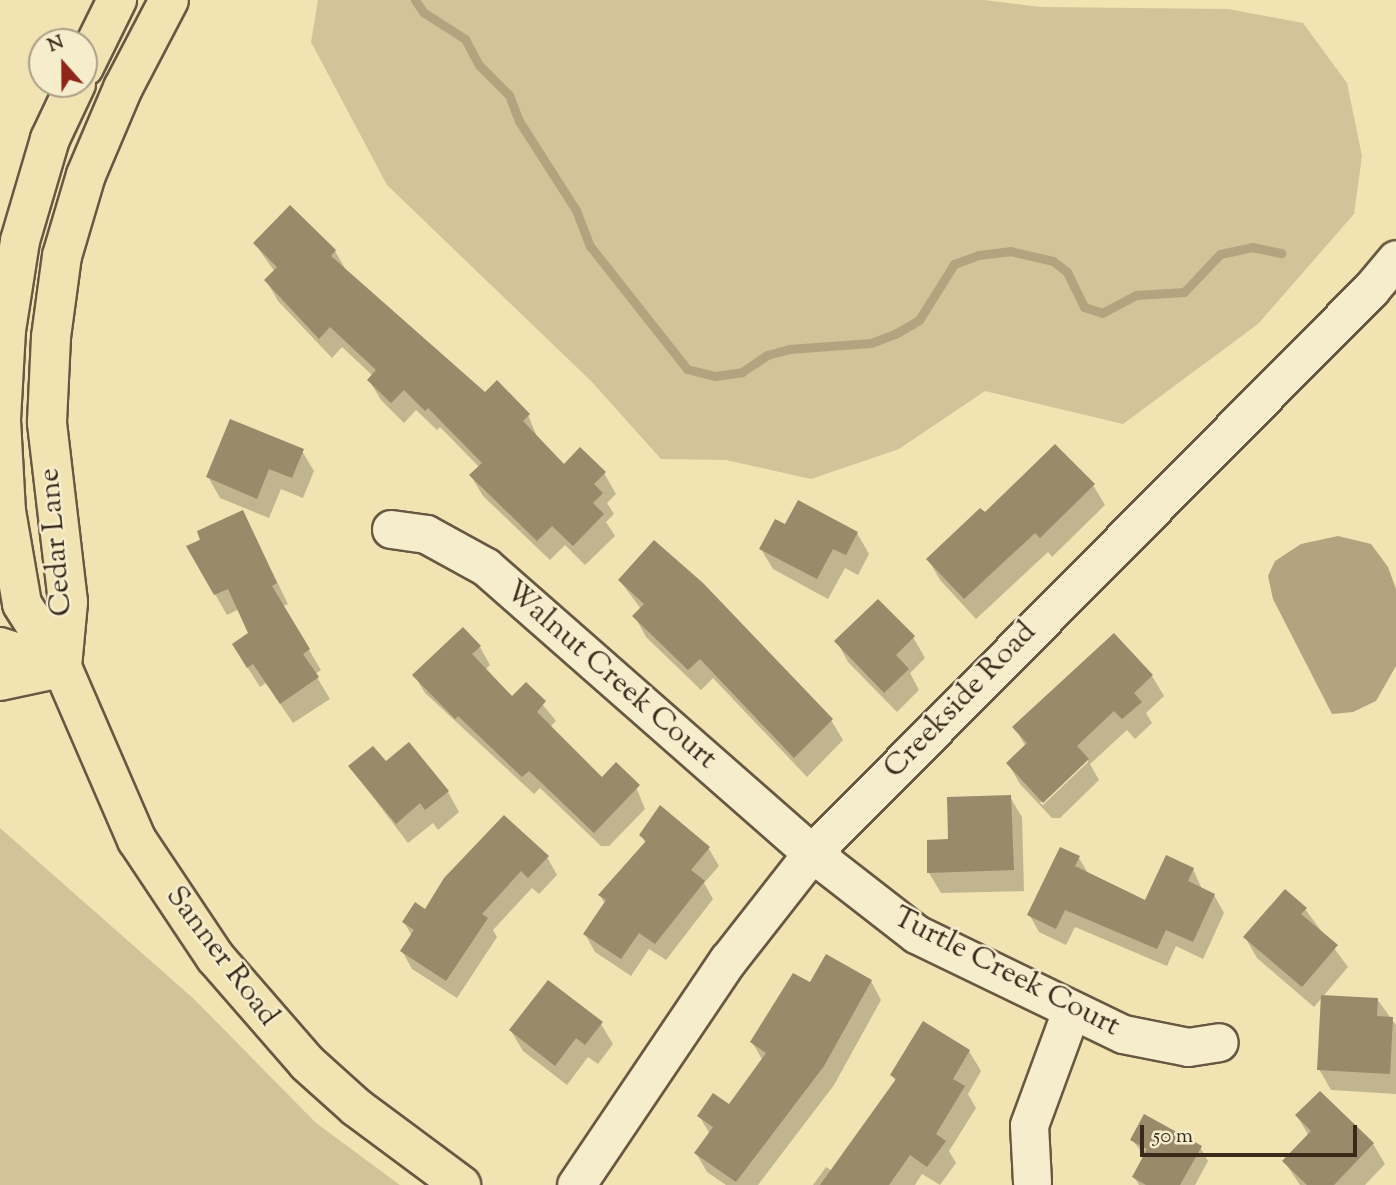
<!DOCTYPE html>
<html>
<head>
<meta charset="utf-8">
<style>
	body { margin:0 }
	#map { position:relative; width:1396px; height:1185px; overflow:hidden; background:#f1e3b2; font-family:"Sorts Mill Goudy",serif }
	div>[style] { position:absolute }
	.green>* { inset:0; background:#d2c498 }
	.water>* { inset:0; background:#b3a47f }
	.shadow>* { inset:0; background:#0003 }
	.stream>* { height:9px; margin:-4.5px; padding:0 4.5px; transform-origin:4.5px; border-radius:4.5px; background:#b3a47f }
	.building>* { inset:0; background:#998a6a }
	.roads { filter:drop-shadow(2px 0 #685842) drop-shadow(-2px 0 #685842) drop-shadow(0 2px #685842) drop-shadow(0 -2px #685842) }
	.minor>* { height:37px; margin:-18.5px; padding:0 18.5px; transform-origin:18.5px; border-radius:18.5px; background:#f6edcd }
	.major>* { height:38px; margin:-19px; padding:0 19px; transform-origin:19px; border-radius:19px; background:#f1e3b2 }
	span { translate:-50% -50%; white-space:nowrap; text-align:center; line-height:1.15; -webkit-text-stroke:5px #f6edcd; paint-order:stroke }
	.street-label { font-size:30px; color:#3a2a1c }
	.north { position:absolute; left:28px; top:28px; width:70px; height:70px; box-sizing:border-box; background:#f6edcd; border:2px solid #ab9f86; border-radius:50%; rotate:339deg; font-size:19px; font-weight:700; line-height:28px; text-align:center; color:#3a2a1c }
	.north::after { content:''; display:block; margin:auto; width:24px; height:32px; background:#8f2418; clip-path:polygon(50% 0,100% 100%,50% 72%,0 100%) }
	.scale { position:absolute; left:1140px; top:1125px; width:217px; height:32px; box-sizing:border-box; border:4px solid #3a2a1c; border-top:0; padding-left:9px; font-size:21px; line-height:24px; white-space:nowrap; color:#3a2a1c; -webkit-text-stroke:5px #f6edcd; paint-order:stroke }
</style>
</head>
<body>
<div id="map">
	<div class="green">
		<div style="clip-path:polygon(318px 0,984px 0,1041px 7px,1228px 9px,1303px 23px,1347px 83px,1362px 156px,1354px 214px,1258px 324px,1123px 424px,985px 391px,899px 449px,811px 479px,726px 460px,661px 459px,592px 382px,387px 185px,311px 42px)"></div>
		<div style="clip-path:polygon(0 828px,194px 999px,316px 1123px,400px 1185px,0 1185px)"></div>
	</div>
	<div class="water">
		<div style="clip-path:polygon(1338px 536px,1371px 544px,1388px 567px,1396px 589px,1396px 666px,1376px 701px,1353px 712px,1332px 714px,1273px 599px,1268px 576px,1275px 561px,1301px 544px)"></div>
	</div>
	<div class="shadow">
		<div style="clip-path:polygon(290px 208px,335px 251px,347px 272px,485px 395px,528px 415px,538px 439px,564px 466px,604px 473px,616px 494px,607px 503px,614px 514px,606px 522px,615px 536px,585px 565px,565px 545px,550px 560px,483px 496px,471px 476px,480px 468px,440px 427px,437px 430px,416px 410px,404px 423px,381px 400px,369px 380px,373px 376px,342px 347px,332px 358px,278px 301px,266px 280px,275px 272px,255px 244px)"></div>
		<div style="clip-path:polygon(302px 451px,314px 471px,303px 498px,281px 489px,269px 518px,220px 498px,208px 477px)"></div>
		<div style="clip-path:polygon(1093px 485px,1105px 505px,1052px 557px,1048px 552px,976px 619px,940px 580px,928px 559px,985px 515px)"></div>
		<div style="clip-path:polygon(243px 512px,288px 604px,283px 606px,321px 670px,315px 674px,330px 699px,293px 723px,266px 683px,260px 687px,246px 665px,251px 634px,239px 609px,227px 615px,188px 547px)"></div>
		<div style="clip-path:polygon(786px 526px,857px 533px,869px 554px,858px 575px,845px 568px,828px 599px,773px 569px,761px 549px)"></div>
		<div style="clip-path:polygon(620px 581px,831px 720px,843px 740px,807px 777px,713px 678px,701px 690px,646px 637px,635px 617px,641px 609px)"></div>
		<div style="clip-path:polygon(913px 637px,925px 658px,910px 673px,919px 690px,897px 712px,848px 662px,837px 642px)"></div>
		<div style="clip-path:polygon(480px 647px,490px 665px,485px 670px,512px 699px,526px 684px,556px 721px,550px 727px,602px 780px,634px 782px,645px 809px,609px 846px,601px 846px,540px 788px,534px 794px,425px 693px,414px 675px)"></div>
		<div style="clip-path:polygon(evenodd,1152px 676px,1164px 696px,1146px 713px,1152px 723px,1135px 739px,1127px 730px,1090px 764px,1099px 780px,1060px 818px,1052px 818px,1020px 784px,1008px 763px,1026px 747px,1015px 728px,1152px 676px,1088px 757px,1088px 762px,1043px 805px,1040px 803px,1088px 757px)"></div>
		<div style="clip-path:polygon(386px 764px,448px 792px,459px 812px,438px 830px,433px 823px,408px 843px,350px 767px)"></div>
		<div style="clip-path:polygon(1010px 797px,1022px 817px,1024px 891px,941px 893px,929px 873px,950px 841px)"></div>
		<div style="clip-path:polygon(660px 808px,709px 849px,719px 866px,704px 883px,713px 899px,666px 960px,649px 949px,631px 976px,595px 952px,585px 934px,605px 904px,600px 895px,646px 844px,641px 835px)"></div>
		<div style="clip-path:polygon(547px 857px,557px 875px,539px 894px,532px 888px,493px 930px,497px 937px,457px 998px,412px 969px,402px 951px,412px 936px,404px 922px)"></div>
		<div style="clip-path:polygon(1079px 858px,1089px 875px,1146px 902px,1193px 869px,1202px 889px,1214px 895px,1224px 913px,1203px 959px,1176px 946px,1167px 966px,1075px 927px,1066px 945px,1039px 932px,1029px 914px)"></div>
		<div style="clip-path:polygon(1305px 909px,1348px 967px,1314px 1007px,1257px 958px,1245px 937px)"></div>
		<div style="clip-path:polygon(871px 981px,881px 1000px,834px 1085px,758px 1185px,726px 1185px,707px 1172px,696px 1153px,710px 1134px,699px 1116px,729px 1107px,763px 1061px,752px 1042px)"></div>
		<div style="clip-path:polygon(1377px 999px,1396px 1025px,1396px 1094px,1331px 1090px,1319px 1069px)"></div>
		<div style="clip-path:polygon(601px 1024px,613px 1044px,598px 1064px,588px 1057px,567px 1085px,523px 1051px,511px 1031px)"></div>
		<div style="clip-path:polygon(969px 1051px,981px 1071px,968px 1094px,976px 1108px,949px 1151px,956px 1163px,940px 1185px,922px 1174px,915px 1185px,813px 1185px,826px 1167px,832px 1171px,896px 1082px,892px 1075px)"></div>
		<div style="clip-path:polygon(1297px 1116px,1373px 1144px,1385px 1164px,1365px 1185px,1300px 1185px,1284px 1161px,1309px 1136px)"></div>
		<div style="clip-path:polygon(1132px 1140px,1200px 1147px,1208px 1161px,1195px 1185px,1139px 1185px,1134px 1177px,1146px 1157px)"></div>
	</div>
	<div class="stream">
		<div style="left:415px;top:0;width:14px;rotate:56deg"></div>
		<div style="left:423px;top:12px;width:50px;rotate:32.7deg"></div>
		<div style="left:465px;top:39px;width:30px;rotate:62deg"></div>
		<div style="left:479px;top:65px;width:42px;rotate:45deg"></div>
		<div style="left:509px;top:95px;width:28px;rotate:69deg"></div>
		<div style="left:519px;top:121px;width:106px;rotate:57.4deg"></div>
		<div style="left:576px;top:210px;width:39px;rotate:69deg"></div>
		<div style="left:590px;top:246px;width:157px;rotate:51.7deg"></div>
		<div style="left:687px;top:369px;width:29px;rotate:14deg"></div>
		<div style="left:715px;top:376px;width:27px;rotate:-8deg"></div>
		<div style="left:742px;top:372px;width:30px;rotate:-34deg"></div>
		<div style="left:767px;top:355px;width:23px;rotate:-15deg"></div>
		<div style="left:789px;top:349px;width:82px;rotate:-4.2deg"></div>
		<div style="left:871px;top:343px;width:26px;rotate:-21deg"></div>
		<div style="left:895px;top:334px;width:28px;rotate:-30deg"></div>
		<div style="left:919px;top:320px;width:66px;rotate:-58deg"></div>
		<div style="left:954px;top:264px;width:27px;rotate:-20deg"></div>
		<div style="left:979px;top:255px;width:31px;rotate:-7deg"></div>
		<div style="left:1010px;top:251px;width:44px;rotate:13.1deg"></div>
		<div style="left:1053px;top:261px;width:18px;rotate:38deg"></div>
		<div style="left:1067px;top:272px;width:39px;rotate:64deg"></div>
		<div style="left:1084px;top:307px;width:19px;rotate:18deg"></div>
		<div style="left:1102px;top:313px;width:38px;rotate:-28deg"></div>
		<div style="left:1136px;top:295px;width:48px;rotate:-3.6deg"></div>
		<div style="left:1184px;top:292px;width:52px;rotate:-46.5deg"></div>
		<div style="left:1220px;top:254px;width:33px;rotate:-12deg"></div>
		<div style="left:1252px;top:247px;width:30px;rotate:12deg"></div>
	</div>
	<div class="building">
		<div style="clip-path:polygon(290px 205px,336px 250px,331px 256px,485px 392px,497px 380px,530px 414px,523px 421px,564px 464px,580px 447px,606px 472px,594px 484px,603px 493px,593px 503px,604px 514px,573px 546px,552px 526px,537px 541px,469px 475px,482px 463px,428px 408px,425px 411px,404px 390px,391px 403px,367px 380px,376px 370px,330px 327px,319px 339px,264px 280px,277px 267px,253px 243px)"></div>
		<div style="clip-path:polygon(230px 419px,304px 449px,292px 478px,269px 469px,257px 499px,206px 477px)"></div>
		<div style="clip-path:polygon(1055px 444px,1095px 484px,1040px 538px,1035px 533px,964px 599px,926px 559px,980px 508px,985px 512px)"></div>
		<div style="clip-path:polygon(798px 500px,858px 532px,846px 555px,833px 549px,817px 579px,759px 549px,775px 519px,785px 524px)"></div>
		<div style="clip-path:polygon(243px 510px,277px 583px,272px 586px,310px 649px,303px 654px,319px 677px,280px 704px,253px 664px,247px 668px,232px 644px,248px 633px,228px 589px,214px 595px,186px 546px,200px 540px,197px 531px)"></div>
		<div style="clip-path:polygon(654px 540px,703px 583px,833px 719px,794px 758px,700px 659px,688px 670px,632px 616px,644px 604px,618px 580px)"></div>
		<div style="clip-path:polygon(878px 599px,915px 636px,896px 655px,909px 669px,884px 693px,834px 641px)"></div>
		<div style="clip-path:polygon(463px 627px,481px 646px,472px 654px,512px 696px,526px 682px,546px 701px,537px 712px,602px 777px,616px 762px,640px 785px,594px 833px,529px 771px,522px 777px,458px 716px,455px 719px,412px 675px)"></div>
		<div style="clip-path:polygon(1114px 633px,1153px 675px,1134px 693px,1142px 702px,1122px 719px,1114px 711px,1077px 746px,1089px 759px,1043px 803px,1006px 763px,1027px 743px,1012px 727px)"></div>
		<div style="clip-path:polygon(409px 742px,449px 791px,425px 810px,420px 803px,396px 824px,348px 766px,373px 746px,386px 761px)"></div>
		<div style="clip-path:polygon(1011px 795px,1014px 870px,927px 873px,927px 840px,948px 839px,947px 797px)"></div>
		<div style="clip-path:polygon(660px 805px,710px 847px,691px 870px,705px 881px,655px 944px,639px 933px,621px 959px,583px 934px,606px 900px,598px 895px,646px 841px,639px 835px)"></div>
		<div style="clip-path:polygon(504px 815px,549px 856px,528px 878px,521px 871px,482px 914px,488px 918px,446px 981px,400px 951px,414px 930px,402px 922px,415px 902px,425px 909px,444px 878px)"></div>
		<div style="clip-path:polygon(1060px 847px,1080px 856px,1075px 866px,1145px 900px,1166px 855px,1194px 868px,1188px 881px,1215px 894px,1193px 942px,1166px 930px,1157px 949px,1065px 910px,1056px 929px,1027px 915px)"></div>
		<div style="clip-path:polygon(1285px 889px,1307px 908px,1301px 914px,1338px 945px,1302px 987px,1243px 937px)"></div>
		<div style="clip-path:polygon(826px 954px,872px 980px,824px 1066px,736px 1182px,694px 1153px,713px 1127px,697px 1116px,713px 1093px,729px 1104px,766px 1053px,750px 1042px,793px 973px,810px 982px)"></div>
		<div style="clip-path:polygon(548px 980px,603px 1022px,585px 1045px,576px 1038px,555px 1066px,509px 1030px)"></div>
		<div style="clip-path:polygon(1321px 995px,1378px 998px,1377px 1016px,1393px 1017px,1390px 1074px,1317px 1070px)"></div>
		<div style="clip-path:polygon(923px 1021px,970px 1050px,953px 1079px,965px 1086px,936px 1134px,946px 1141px,927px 1167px,910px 1155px,889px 1185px,820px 1185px,896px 1079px,890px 1075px)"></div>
		<div style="clip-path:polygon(1320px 1091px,1374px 1143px,1334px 1185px,1307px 1185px,1282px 1161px,1311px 1131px,1295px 1115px)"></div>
		<div style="clip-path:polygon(1144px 1114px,1202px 1146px,1180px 1185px,1146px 1185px,1132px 1177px,1147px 1149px,1130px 1140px)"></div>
	</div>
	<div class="roads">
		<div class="minor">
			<div style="left:391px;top:529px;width:35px;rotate:8deg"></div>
			<div style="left:426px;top:534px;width:68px;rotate:28.8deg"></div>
			<div style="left:486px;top:567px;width:434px;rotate:41.3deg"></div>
			<div style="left:812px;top:853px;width:132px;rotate:37.9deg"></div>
			<div style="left:916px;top:934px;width:230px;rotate:25.8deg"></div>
			<div style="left:1123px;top:1034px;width:66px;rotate:11.3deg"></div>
			<div style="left:1188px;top:1047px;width:31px;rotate:-9deg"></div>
			<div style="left:1032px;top:1182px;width:57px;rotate:-93deg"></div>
			<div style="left:1029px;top:1125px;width:121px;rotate:-69.8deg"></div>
			<div style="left:576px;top:1185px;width:272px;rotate:-56deg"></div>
			<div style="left:728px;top:960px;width:136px;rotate:-51.9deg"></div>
			<div style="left:812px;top:853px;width:794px;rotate:-45.26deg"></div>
			<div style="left:1371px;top:289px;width:39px;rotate:-50deg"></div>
		</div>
		<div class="major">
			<div style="left:84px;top:67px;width:75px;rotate:-63.8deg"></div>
			<div style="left:76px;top:84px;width:61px;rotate:115.3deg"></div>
			<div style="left:50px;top:139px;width:106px;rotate:106.4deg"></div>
			<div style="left:20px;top:241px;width:90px;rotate:98.9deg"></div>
			<div style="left:6px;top:330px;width:90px;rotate:93.2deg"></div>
			<div style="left:1px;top:420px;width:91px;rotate:86.9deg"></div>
			<div style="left:6px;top:511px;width:94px;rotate:80.2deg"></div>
			<div style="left:22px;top:604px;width:75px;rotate:57.6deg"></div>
			<div style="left:62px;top:667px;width:189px;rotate:66.6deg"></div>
			<div style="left:137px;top:840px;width:141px;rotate:56.3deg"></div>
			<div style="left:215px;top:957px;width:140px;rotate:49deg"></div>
			<div style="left:307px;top:1063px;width:66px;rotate:41.9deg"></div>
			<div style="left:356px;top:1107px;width:131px;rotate:36.6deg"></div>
			<div style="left:0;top:647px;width:65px;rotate:17.9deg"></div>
			<div style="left:62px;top:667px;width:65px;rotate:-84.7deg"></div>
			<div style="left:68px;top:602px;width:181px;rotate:-96.7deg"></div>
			<div style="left:47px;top:422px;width:85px;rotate:-87.3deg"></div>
			<div style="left:51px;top:337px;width:82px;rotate:-82.3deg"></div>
			<div style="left:62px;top:256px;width:84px;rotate:-73.5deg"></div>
			<div style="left:86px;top:175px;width:95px;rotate:-67deg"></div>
			<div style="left:123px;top:88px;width:99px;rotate:-62.4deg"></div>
			<div style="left:0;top:681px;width:61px;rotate:-12.2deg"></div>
		</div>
	</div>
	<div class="street-label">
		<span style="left:57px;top:542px;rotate:-95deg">Cedar Lane</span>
		<span style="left:610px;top:676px;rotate:41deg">Walnut Creek Court</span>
		<span style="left:961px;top:701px;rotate:-46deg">Creekside Road</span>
		<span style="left:221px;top:957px;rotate:53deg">Sanner Road</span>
		<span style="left:1006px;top:973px;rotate:27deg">Turtle Creek Court</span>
	</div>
	<div class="north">N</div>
	<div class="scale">50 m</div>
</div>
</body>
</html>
